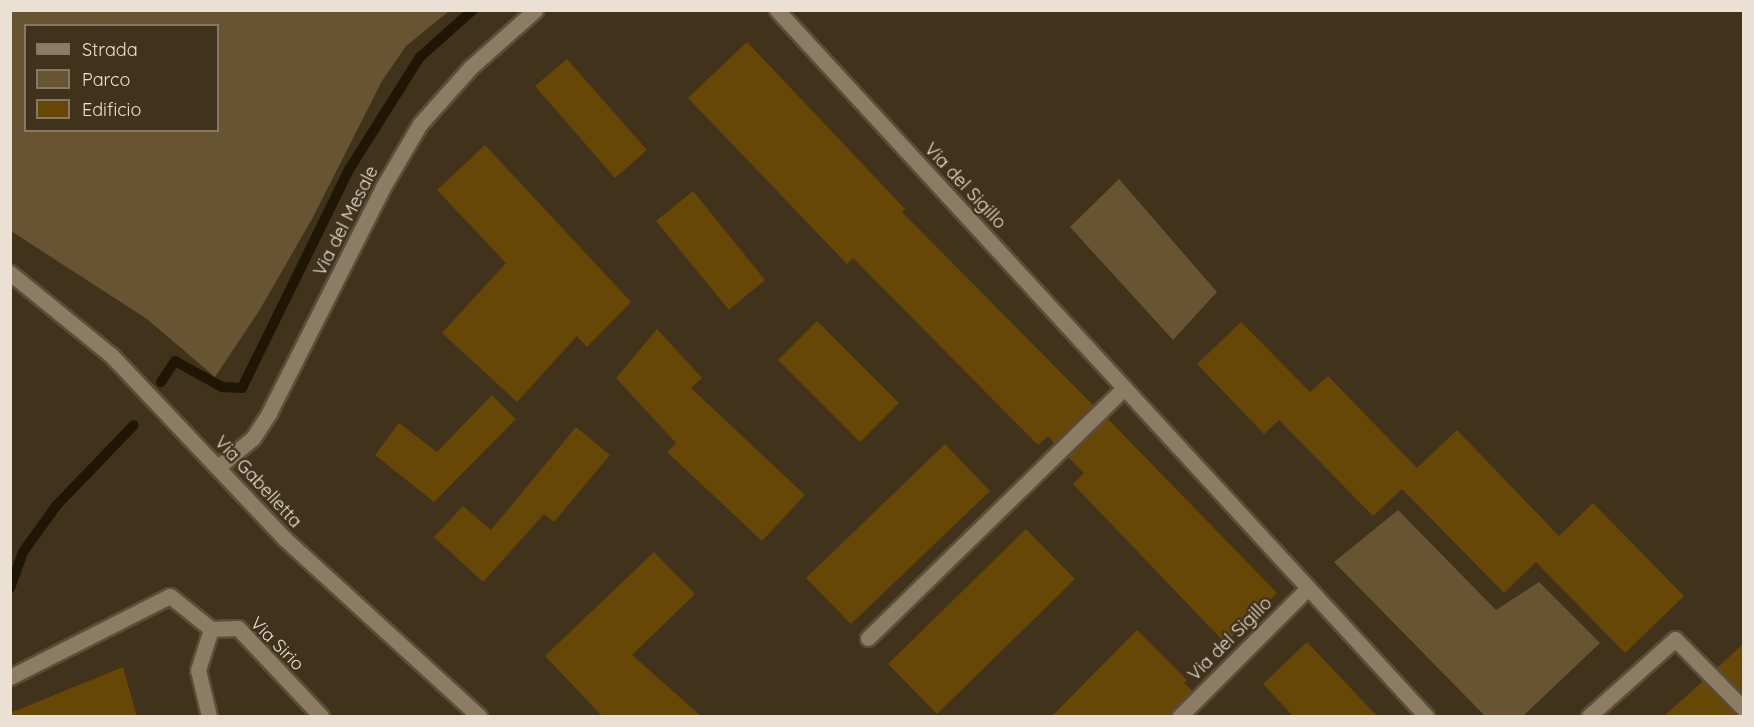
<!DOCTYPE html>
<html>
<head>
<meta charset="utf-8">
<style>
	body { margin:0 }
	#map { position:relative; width:1754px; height:727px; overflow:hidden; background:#41321c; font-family:Quicksand,sans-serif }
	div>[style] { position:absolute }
	.green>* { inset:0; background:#685432 }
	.stream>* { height:10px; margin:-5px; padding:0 5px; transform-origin:5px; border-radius:5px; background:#201605 }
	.building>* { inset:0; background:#674706 }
	.roads { filter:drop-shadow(2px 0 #5a4e3a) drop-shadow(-2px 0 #5a4e3a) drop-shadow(0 2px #5a4e3a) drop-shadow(0 -2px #5a4e3a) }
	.minor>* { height:15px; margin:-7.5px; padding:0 7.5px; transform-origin:7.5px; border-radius:7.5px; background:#8c7c63 }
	span { translate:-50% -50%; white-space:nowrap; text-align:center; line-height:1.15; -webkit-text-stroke:5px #41321c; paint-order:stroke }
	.street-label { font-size:18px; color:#eae1d4 }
	.frame { position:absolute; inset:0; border:12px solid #eae1d4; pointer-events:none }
	.legend { position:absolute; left:24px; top:24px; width:195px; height:108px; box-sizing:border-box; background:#41321c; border:2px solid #857866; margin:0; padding:8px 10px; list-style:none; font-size:18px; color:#eae1d4 }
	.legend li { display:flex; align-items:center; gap:12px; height:30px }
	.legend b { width:30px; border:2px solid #857866 }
</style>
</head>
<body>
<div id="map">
	<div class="green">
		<div style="clip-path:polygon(evenodd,10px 11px,11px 10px,449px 11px,406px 46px,382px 81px,312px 219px,259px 311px,215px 377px,147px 319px,11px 231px,10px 11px,26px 26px,218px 26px,218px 130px,26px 130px,26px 26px)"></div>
		<div style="clip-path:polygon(1119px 179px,1217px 292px,1173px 340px,1070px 227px)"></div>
		<div style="clip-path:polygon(1398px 510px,1496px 610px,1539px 582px,1600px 643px,1523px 716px,1485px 716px,1334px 562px)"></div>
	</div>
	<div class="stream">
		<div style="left:161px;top:382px;width:25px;rotate:-56deg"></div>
		<div style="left:175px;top:361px;width:54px;rotate:29deg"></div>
		<div style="left:222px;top:387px;width:20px;rotate:3deg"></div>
		<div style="left:242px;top:388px;width:245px;rotate:-63.9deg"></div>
		<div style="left:350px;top:168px;width:131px;rotate:-57.8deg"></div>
		<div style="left:420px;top:57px;width:71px;rotate:-41.6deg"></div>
		<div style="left:10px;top:588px;width:38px;rotate:-70deg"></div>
		<div style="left:23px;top:552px;width:57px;rotate:-54.3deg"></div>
		<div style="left:56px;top:506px;width:112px;rotate:-46.1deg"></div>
	</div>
	<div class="building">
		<div style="clip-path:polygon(747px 42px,905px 209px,902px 212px,1093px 405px,1054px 443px,1048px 436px,1038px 445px,853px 258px,847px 264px,688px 98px)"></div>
		<div style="clip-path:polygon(567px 59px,647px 150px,615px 178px,535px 86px)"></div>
		<div style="clip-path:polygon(485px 145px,631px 302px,587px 347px,577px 336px,517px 402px,442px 333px,506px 263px,437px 190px)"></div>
		<div style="clip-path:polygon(693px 191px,765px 280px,729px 310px,656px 221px)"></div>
		<div style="clip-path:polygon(817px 321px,899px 403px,860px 442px,778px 360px)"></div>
		<div style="clip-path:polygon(1241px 322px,1310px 392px,1328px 376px,1417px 468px,1457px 430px,1559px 536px,1593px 503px,1684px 596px,1625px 653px,1536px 562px,1504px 593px,1402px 489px,1373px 516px,1279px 420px,1264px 434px,1197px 364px)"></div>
		<div style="clip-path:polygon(657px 329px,702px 378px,691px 388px,805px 495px,762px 541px,667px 452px,676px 443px,616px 378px)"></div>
		<div style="clip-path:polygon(492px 395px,516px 419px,434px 502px,375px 455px,399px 423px,437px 452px)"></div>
		<div style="clip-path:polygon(1107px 418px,1277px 593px,1225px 643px,1073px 484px,1084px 473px,1068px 457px)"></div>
		<div style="clip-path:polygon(576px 427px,610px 455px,554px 522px,544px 514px,483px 582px,434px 537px,463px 506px,491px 530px)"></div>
		<div style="clip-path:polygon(945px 444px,990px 491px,851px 624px,806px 578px)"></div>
		<div style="clip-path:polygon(1026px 529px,1075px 579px,937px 714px,888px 664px)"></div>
		<div style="clip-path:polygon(654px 552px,695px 594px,632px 655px,702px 717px,603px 717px,545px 656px)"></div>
		<div style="clip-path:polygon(1137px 630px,1187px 680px,1184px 683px,1192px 690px,1171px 717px,1051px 717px)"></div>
		<div style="clip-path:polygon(1307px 642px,1378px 717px,1294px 717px,1263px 684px)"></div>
		<div style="clip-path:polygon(1743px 644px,1743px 695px,1717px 668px)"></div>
		<div style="clip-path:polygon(123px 667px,137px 717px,10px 717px,10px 713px)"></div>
		<div style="clip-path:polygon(1703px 681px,1738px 717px,1663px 717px)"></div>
	</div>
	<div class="roads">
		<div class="minor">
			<div style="left:777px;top:10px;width:959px;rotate:47.41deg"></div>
			<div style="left:10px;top:273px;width:130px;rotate:39.1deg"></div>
			<div style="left:111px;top:355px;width:253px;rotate:46.6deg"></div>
			<div style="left:285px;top:539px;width:263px;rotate:42.4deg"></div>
			<div style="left:218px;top:467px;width:45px;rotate:-39.6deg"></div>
			<div style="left:253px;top:438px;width:30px;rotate:-57deg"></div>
			<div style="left:269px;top:413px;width:253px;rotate:-63.2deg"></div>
			<div style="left:383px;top:187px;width:73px;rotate:-59.6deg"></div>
			<div style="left:420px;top:124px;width:76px;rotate:-48.2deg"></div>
			<div style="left:471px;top:67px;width:86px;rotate:-41.7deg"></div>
			<div style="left:868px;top:638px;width:358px;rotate:-44.3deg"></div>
			<div style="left:10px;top:677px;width:179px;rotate:-26.9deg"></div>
			<div style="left:170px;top:596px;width:53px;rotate:38.8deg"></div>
			<div style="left:209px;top:716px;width:47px;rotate:-103.4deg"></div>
			<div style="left:198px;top:670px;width:43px;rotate:-72.4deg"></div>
			<div style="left:211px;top:629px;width:27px;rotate:-2deg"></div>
			<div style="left:238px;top:628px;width:121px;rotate:46.7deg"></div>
			<div style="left:1180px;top:716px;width:181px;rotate:-45deg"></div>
			<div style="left:1589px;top:716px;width:115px;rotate:-41.8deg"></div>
			<div style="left:1675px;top:639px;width:98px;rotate:45.4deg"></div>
		</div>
	</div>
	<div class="street-label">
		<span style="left:965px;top:186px;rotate:47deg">Via del Sigillo</span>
		<span style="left:346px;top:221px;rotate:-63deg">Via del Mesale</span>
		<span style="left:258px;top:482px;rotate:47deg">Via Gabelletta</span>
		<span style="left:1230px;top:639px;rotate:-45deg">Via del Sigillo</span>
		<span style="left:277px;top:644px;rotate:45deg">Via Sirio</span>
	</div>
	<div class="frame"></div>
	<ul class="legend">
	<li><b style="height:8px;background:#8c7c63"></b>Strada</li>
	<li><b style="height:16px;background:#685432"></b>Parco</li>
	<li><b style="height:16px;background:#674706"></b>Edificio</li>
	</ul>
</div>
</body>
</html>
